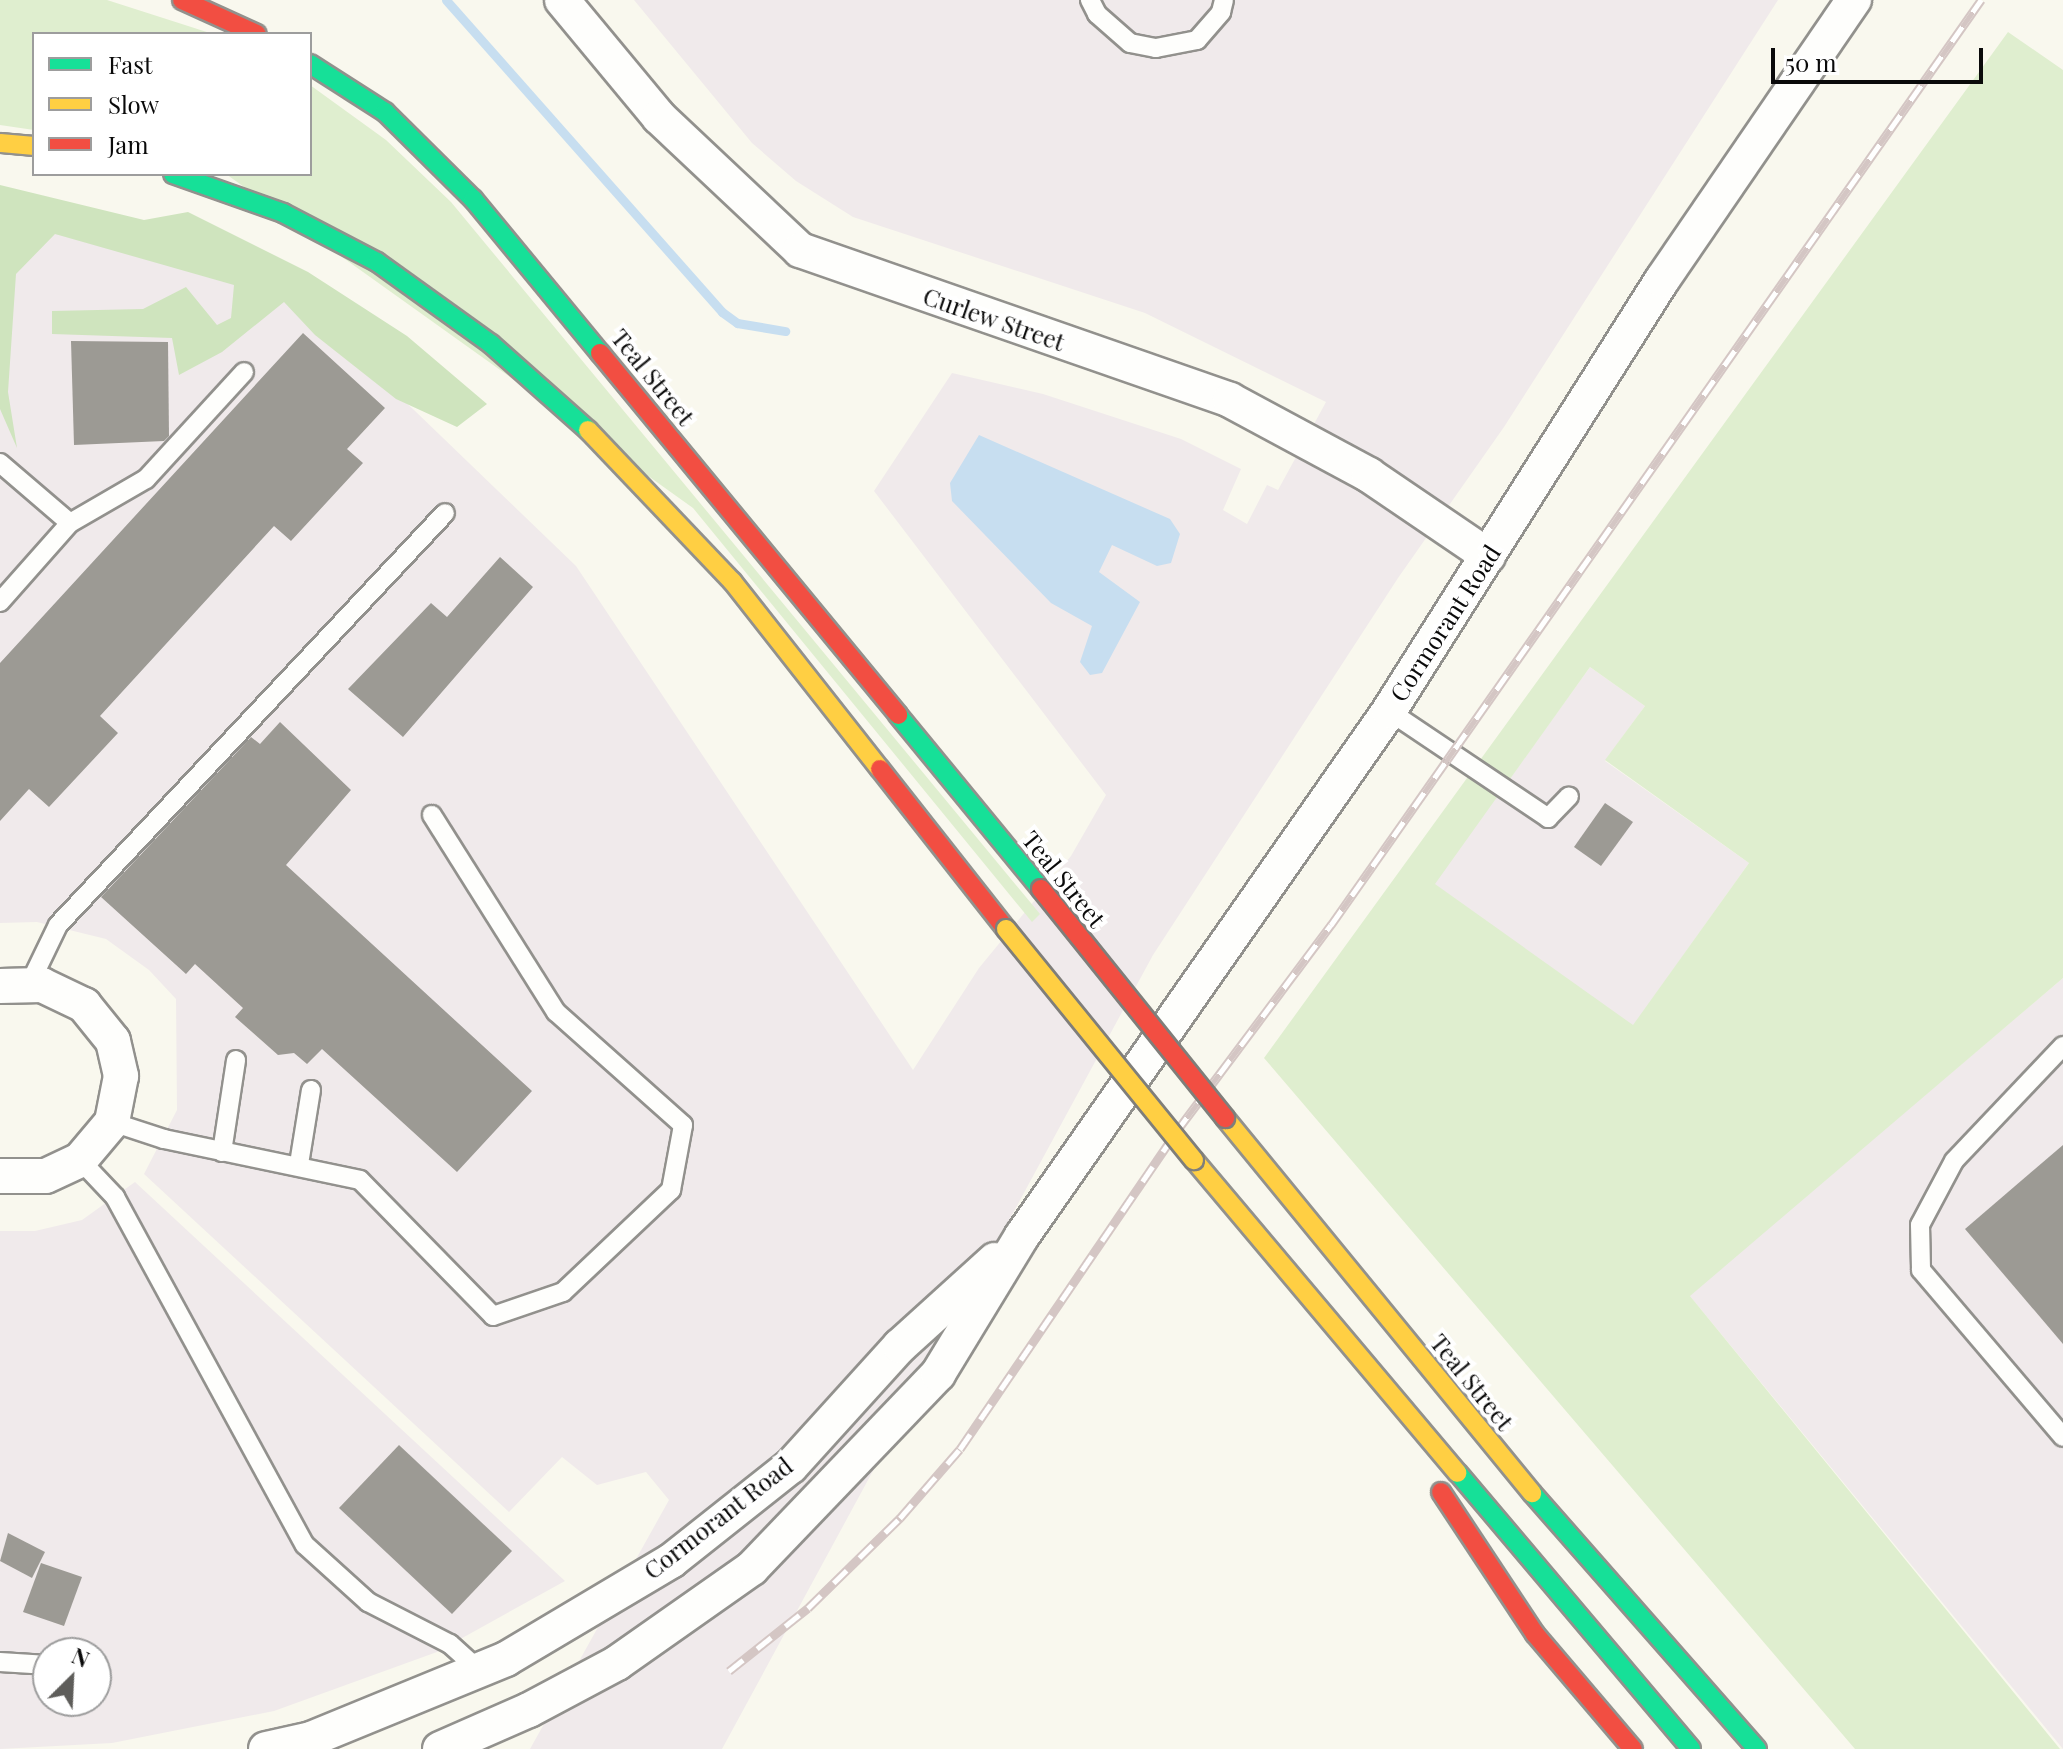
<!DOCTYPE html>
<html>
<head>
<meta charset="utf-8">
<style>
	body { margin:0 }
	#map { position:relative; width:2063px; height:1749px; overflow:hidden; background:#f9f8ee; font-family:"Playfair Display",serif }
	div>[style] { position:absolute }
	.industrial>* { inset:0; background:#f0eaeb }
	.green>* { inset:0; background:#dfeecf }
	.forest>* { inset:0; background:#cfe4be }
	.water>* { inset:0; background:#c7def0 }
	.stream>* { height:9px; margin:-4.5px; padding:0 4.5px; transform-origin:4.5px; border-radius:4.5px; background:#c7def0 }
	.building>* { inset:0; background:#9c9a94 }
	.roads { filter:drop-shadow(2px 0 #92918d) drop-shadow(-2px 0 #92918d) drop-shadow(0 2px #92918d) drop-shadow(0 -2px #92918d) }
	.lane>* { height:18px; margin:-9px; padding:0 9px; transform-origin:9px; border-radius:9px; background:#fefefc }
	.street>* { height:34px; margin:-17px; padding:0 17px; transform-origin:17px; border-radius:17px; background:#fefefc }
	.fast>* { height:18px; margin:-9px; padding:0 9px; transform-origin:9px; border-radius:9px; background:#16e098 }
	.slow>* { height:18px; margin:-9px; padding:0 9px; transform-origin:9px; border-radius:9px; background:#ffcf43 }
	.jam>* { height:18px; margin:-9px; padding:0 9px; transform-origin:9px; border-radius:9px; background:#f24e42 }
	.rail>* { height:9px; margin-top:-4.5px; transform-origin:0; background:repeating-linear-gradient(90deg,#fff 0 18px,#d4c6c4 0 36px); box-sizing:border-box; border-block:2px solid #d4c6c4 }
	.bridges { filter:drop-shadow(2px 0 #7f7e7a) drop-shadow(-2px 0 #7f7e7a) drop-shadow(0 2px #7f7e7a) drop-shadow(0 -2px #7f7e7a) }
	.slow-bridge>* { height:18px; margin:-9px; padding:0 9px; transform-origin:9px; border-radius:9px; background:#ffcf43 }
	.jam-bridge>* { height:18px; margin:-9px; padding:0 9px; transform-origin:9px; border-radius:9px; background:#f24e42 }
	span { translate:-50% -50%; white-space:nowrap; text-align:center; line-height:1.15; -webkit-text-stroke:8px #fff; paint-order:stroke }
	.street-label { font-size:24px; color:#0a0a0a }
	.legend { position:absolute; left:32px; top:32px; width:280px; height:144px; box-sizing:border-box; background:#fff; border:2px solid #9d9d9d; margin:0; padding:10px 14px; list-style:none; font-size:24px; color:#0a0a0a }
	.legend li { display:flex; align-items:center; gap:16px; height:40px }
	.legend b { width:40px; border:2px solid #9d9d9d }
	.north { position:absolute; left:32px; top:1637px; width:80px; height:80px; box-sizing:border-box; background:#fff; border:2px solid #9d9d9d; border-radius:50%; rotate:24deg; font-size:22px; font-weight:700; line-height:32px; text-align:center; color:#0a0a0a }
	.north::after { content:''; display:block; margin:auto; width:28px; height:36px; background:#5e5d5a; clip-path:polygon(50% 0,100% 100%,50% 72%,0 100%) }
	.scale { position:absolute; left:1771px; top:48px; width:212px; height:36px; box-sizing:border-box; border:4px solid #0a0a0a; border-top:0; padding-left:10px; font-size:24px; line-height:28px; white-space:nowrap; color:#0a0a0a; -webkit-text-stroke:6px #fff; paint-order:stroke }
</style>
</head>
<body>
<div id="map">
	<div class="industrial">
		<div style="clip-path:polygon(634px 0,1778px 0,1504px 427px,1398px 578px,1153px 955px,722px 1749px,530px 1749px,669px 1500px,646px 1472px,597px 1485px,562px 1457px,509px 1512px,144px 1174px,177px 1110px,176px 999px,149px 970px,106px 939px,37px 922px,0 923px,0 194px,257px 268px,414px 410px,576px 566px,913px 1070px,979px 968px,1071px 856px,1106px 795px,874px 491px,952px 373px,1043px 394px,1181px 439px,1241px 469px,1223px 510px,1247px 524px,1267px 485px,1278px 490px,1326px 402px,1145px 313px,853px 217px,796px 181px,752px 143px)"></div>
		<div style="clip-path:polygon(1590px 667px,1645px 706px,1605px 761px,1749px 863px,1633px 1026px,1434px 884px)"></div>
		<div style="clip-path:polygon(2063px 978px,2063px 1749px,1689px 1295px)"></div>
		<div style="clip-path:polygon(evenodd,135px 1182px,565px 1581px,437px 1652px,274px 1711px,112px 1743px,0 1749px,0 1231px,35px 1231px,82px 1220px,135px 1182px,48px 1653px,96px 1653px,96px 1701px,48px 1701px,48px 1653px)"></div>
	</div>
	<div class="green">
		<div style="clip-path:polygon(0 0,107px 0,213px 34px,34px 34px,34px 130px,0 125px)"></div>
		<div style="clip-path:polygon(evenodd,2008px 32px,2063px 70px,2063px 978px,1690px 1296px,2060px 1749px,1855px 1749px,1264px 1058px,2008px 32px,1590px 667px,1645px 706px,1605px 760px,1749px 863px,1633px 1025px,1435px 884px,1590px 667px)"></div>
		<div style="clip-path:polygon(310px 85px,386px 140px,451px 202px,1040px 914px,1032px 922px,693px 508px,226px 174px,310px 174px)"></div>
	</div>
	<div class="forest">
		<div style="clip-path:polygon(0 185px,144px 220px,188px 212px,308px 272px,407px 336px,487px 404px,457px 427px,396px 399px,315px 335px,284px 302px,222px 352px,179px 375px,172px 338px,52px 334px,52px 311px,143px 309px,186px 287px,217px 325px,231px 318px,234px 285px,55px 234px,16px 274px,8px 392px,17px 448px,0 409px)"></div>
	</div>
	<div class="water">
		<div style="clip-path:polygon(979px 435px,1170px 519px,1180px 534px,1171px 563px,1157px 566px,1112px 545px,1099px 572px,1140px 602px,1102px 673px,1090px 675px,1080px 662px,1092px 626px,1051px 603px,952px 501px,950px 483px)"></div>
	</div>
	<div class="stream">
		<div style="left:446px;top:0;width:417px;rotate:48.5deg"></div>
		<div style="left:722px;top:312px;width:19px;rotate:36deg"></div>
		<div style="left:737px;top:323px;width:49px;rotate:9.5deg"></div>
	</div>
	<div class="building">
		<div style="clip-path:polygon(303px 333px,385px 408px,347px 449px,363px 463px,291px 541px,274px 526px,100px 716px,118px 733px,49px 807px,29px 789px,0 821px,0 663px)"></div>
		<div style="clip-path:polygon(71px 341px,168px 342px,169px 436px,164px 441px,74px 445px)"></div>
		<div style="clip-path:polygon(500px 557px,533px 587px,403px 737px,348px 689px,431px 603px,447px 617px)"></div>
		<div style="clip-path:polygon(280px 722px,351px 790px,286px 865px,532px 1091px,457px 1172px,322px 1049px,307px 1064px,294px 1053px,278px 1055px,235px 1017px,243px 1008px,195px 964px,186px 974px,101px 897px,251px 737px,260px 744px)"></div>
		<div style="clip-path:polygon(1605px 803px,1633px 822px,1601px 866px,1574px 847px)"></div>
		<div style="clip-path:polygon(2063px 1145px,2063px 1344px,1965px 1229px)"></div>
		<div style="clip-path:polygon(399px 1445px,512px 1551px,452px 1614px,339px 1508px)"></div>
		<div style="clip-path:polygon(8px 1533px,45px 1552px,32px 1578px,0 1561px)"></div>
		<div style="clip-path:polygon(41px 1563px,82px 1577px,64px 1626px,23px 1612px)"></div>
	</div>
	<div class="roads">
		<div class="lane">
			<div style="left:1090px;top:0;width:16px;rotate:63deg"></div>
			<div style="left:1097px;top:14px;width:44px;rotate:41.3deg"></div>
			<div style="left:1130px;top:43px;width:26px;rotate:11deg"></div>
			<div style="left:1156px;top:48px;width:42px;rotate:-11deg"></div>
			<div style="left:1197px;top:40px;width:37px;rotate:-49deg"></div>
			<div style="left:1221px;top:12px;width:12px;rotate:-76deg"></div>
			<div style="left:0;top:463px;width:92px;rotate:40.6deg"></div>
			<div style="left:0;top:602px;width:106px;rotate:-48.5deg"></div>
			<div style="left:70px;top:523px;width:88px;rotate:-30.1deg"></div>
			<div style="left:146px;top:479px;width:145px;rotate:-47.5deg"></div>
			<div style="left:1389px;top:711px;width:192px;rotate:33.9deg"></div>
			<div style="left:1548px;top:818px;width:30px;rotate:-46deg"></div>
			<div style="left:30px;top:983px;width:64px;rotate:-64.2deg"></div>
			<div style="left:58px;top:925px;width:565px;rotate:-46.79deg"></div>
			<div style="left:2063px;top:1046px;width:158px;rotate:133.5deg"></div>
			<div style="left:1954px;top:1161px;width:72px;rotate:118deg"></div>
			<div style="left:1920px;top:1225px;width:45px;rotate:88.7deg"></div>
			<div style="left:1921px;top:1270px;width:219px;rotate:49.6deg"></div>
			<div style="left:112px;top:1122px;width:55px;rotate:18.1deg"></div>
			<div style="left:164px;top:1139px;width:200px;rotate:11.8deg"></div>
			<div style="left:360px;top:1180px;width:190px;rotate:45.6deg"></div>
			<div style="left:493px;top:1316px;width:74px;rotate:-18.9deg"></div>
			<div style="left:563px;top:1292px;width:149px;rotate:-43.4deg"></div>
			<div style="left:671px;top:1190px;width:66px;rotate:-79.5deg"></div>
			<div style="left:683px;top:1125px;width:170px;rotate:-138.3deg"></div>
			<div style="left:556px;top:1012px;width:233px;rotate:-122.2deg"></div>
			<div style="left:222px;top:1152px;width:93px;rotate:-81.3deg"></div>
			<div style="left:80px;top:1160px;width:51px;rotate:46.6deg"></div>
			<div style="left:115px;top:1197px;width:396px;rotate:61.4deg"></div>
			<div style="left:305px;top:1545px;width:85px;rotate:42.1deg"></div>
			<div style="left:368px;top:1602px;width:92px;rotate:27.1deg"></div>
			<div style="left:450px;top:1644px;width:39px;rotate:42deg"></div>
			<div style="left:299px;top:1164px;width:75px;rotate:-80.8deg"></div>
			<div style="left:0;top:1662px;width:48px;rotate:3.6deg"></div>
			<div style="left:96px;top:1668px;width:1px"></div>
		</div>
		<div class="street">
			<div style="left:562px;top:0;width:152px;rotate:50.3deg"></div>
			<div style="left:659px;top:117px;width:194px;rotate:43.3deg"></div>
			<div style="left:800px;top:250px;width:455px;rotate:19.2deg"></div>
			<div style="left:1230px;top:400px;width:158px;rotate:28.3deg"></div>
			<div style="left:1369px;top:475px;width:144px;rotate:34.2deg"></div>
			<div style="left:0;top:986px;width:42px;rotate:-1.4deg"></div>
			<div style="left:42px;top:985px;width:47px;rotate:25.5deg"></div>
			<div style="left:84px;top:1005px;width:46px;rotate:51.1deg"></div>
			<div style="left:113px;top:1041px;width:36px;rotate:77deg"></div>
			<div style="left:121px;top:1076px;width:47px;rotate:101.1deg"></div>
			<div style="left:112px;top:1122px;width:50px;rotate:130.1deg"></div>
			<div style="left:80px;top:1160px;width:38px;rotate:155deg"></div>
			<div style="left:45px;top:1176px;width:45px;rotate:180deg"></div>
			<div style="left:266px;top:1749px;width:46px;rotate:-12.5deg"></div>
			<div style="left:311px;top:1739px;width:211px;rotate:-22.3deg"></div>
			<div style="left:506px;top:1659px;width:192px;rotate:-30.7deg"></div>
			<div style="left:671px;top:1561px;width:153px;rotate:-38.4deg"></div>
			<div style="left:791px;top:1466px;width:162px;rotate:-47.8deg"></div>
			<div style="left:900px;top:1346px;width:128px;rotate:-42.2deg"></div>
			<div style="left:440px;top:1749px;width:97px;rotate:-23.7deg"></div>
			<div style="left:529px;top:1710px;width:100px;rotate:-28.1deg"></div>
			<div style="left:617px;top:1663px;width:165px;rotate:-35.1deg"></div>
			<div style="left:752px;top:1568px;width:269px;rotate:-46.2deg"></div>
			<div style="left:938px;top:1374px;width:162px;rotate:-58.7deg"></div>
			<div style="left:1022px;top:1236px;width:641px;rotate:-55.04deg"></div>
			<div style="left:1389px;top:711px;width:510px;rotate:-57.65deg"></div>
			<div style="left:1662px;top:280px;width:340px;rotate:-55.6deg"></div>
		</div>
		<div class="fast">
			<div style="left:310px;top:64px;width:89px;rotate:32.6deg"></div>
			<div style="left:385px;top:112px;width:124px;rotate:44.7deg"></div>
			<div style="left:473px;top:199px;width:200px;rotate:50.5deg"></div>
			<div style="left:173px;top:174px;width:117px;rotate:19.5deg"></div>
			<div style="left:283px;top:213px;width:106px;rotate:27.5deg"></div>
			<div style="left:377px;top:262px;width:140px;rotate:35.7deg"></div>
			<div style="left:491px;top:344px;width:130px;rotate:41.6deg"></div>
			<div style="left:898px;top:715px;width:225px;rotate:50.6deg"></div>
			<div style="left:1458px;top:1473px;width:361px;rotate:49.8deg"></div>
			<div style="left:1532px;top:1493px;width:341px;rotate:48.7deg"></div>
		</div>
		<div class="slow">
			<div style="left:0;top:143px;width:34px;rotate:5deg"></div>
			<div style="left:588px;top:430px;width:209px;rotate:46.4deg"></div>
			<div style="left:732px;top:581px;width:239px;rotate:51.8deg"></div>
			<div style="left:1225px;top:1118px;width:485px;rotate:50.7deg"></div>
			<div style="left:1194px;top:1160px;width:409px;rotate:49.9deg"></div>
		</div>
		<div class="jam">
			<div style="left:182px;top:0;width:82px;rotate:24.4deg"></div>
			<div style="left:600px;top:353px;width:469px;rotate:50.5deg"></div>
			<div style="left:880px;top:769px;width:204px;rotate:51.8deg"></div>
			<div style="left:1441px;top:1492px;width:170px;rotate:56.5deg"></div>
			<div style="left:1535px;top:1634px;width:151px;rotate:49.6deg"></div>
		</div>
	</div>
	<div class="rail">
		<div style="left:729px;top:1671px;width:101px;rotate:-38.6deg"></div>
		<div style="left:808px;top:1608px;width:129px;rotate:-44.4deg"></div>
		<div style="left:900px;top:1518px;width:91px;rotate:-49deg"></div>
		<div style="left:960px;top:1449px;width:384px;rotate:-55.7deg"></div>
		<div style="left:1176px;top:1132px;width:259px;rotate:-53.2deg"></div>
		<div style="left:1331px;top:925px;width:1131px;rotate:-54.9deg"></div>
	</div>
	<div class="bridges">
		<div class="slow-bridge">
			<div style="left:1006px;top:929px;width:298px;rotate:50.9deg"></div>
		</div>
		<div class="jam-bridge">
			<div style="left:1041px;top:889px;width:294px;rotate:51.2deg"></div>
		</div>
	</div>
	<div class="street-label">
		<span style="left:994px;top:319px;rotate:19deg">Curlew Street</span>
		<span style="left:653px;top:377px;rotate:51deg">Teal Street</span>
		<span style="left:1445px;top:623px;rotate:-57deg">Cormorant Road</span>
		<span style="left:1064px;top:879px;rotate:51deg">Teal Street</span>
		<span style="left:1472px;top:1382px;rotate:51deg">Teal Street</span>
		<span style="left:718px;top:1518px;rotate:-38deg">Cormorant Road</span>
	</div>
	<ul class="legend">
	<li><b style="height:10px;background:#16e098"></b>Fast</li>
	<li><b style="height:10px;background:#ffcf43"></b>Slow</li>
	<li><b style="height:10px;background:#f24e42"></b>Jam</li>
	</ul>
	<div class="north">N</div>
	<div class="scale">50 m</div>
</div>
</body>
</html>
